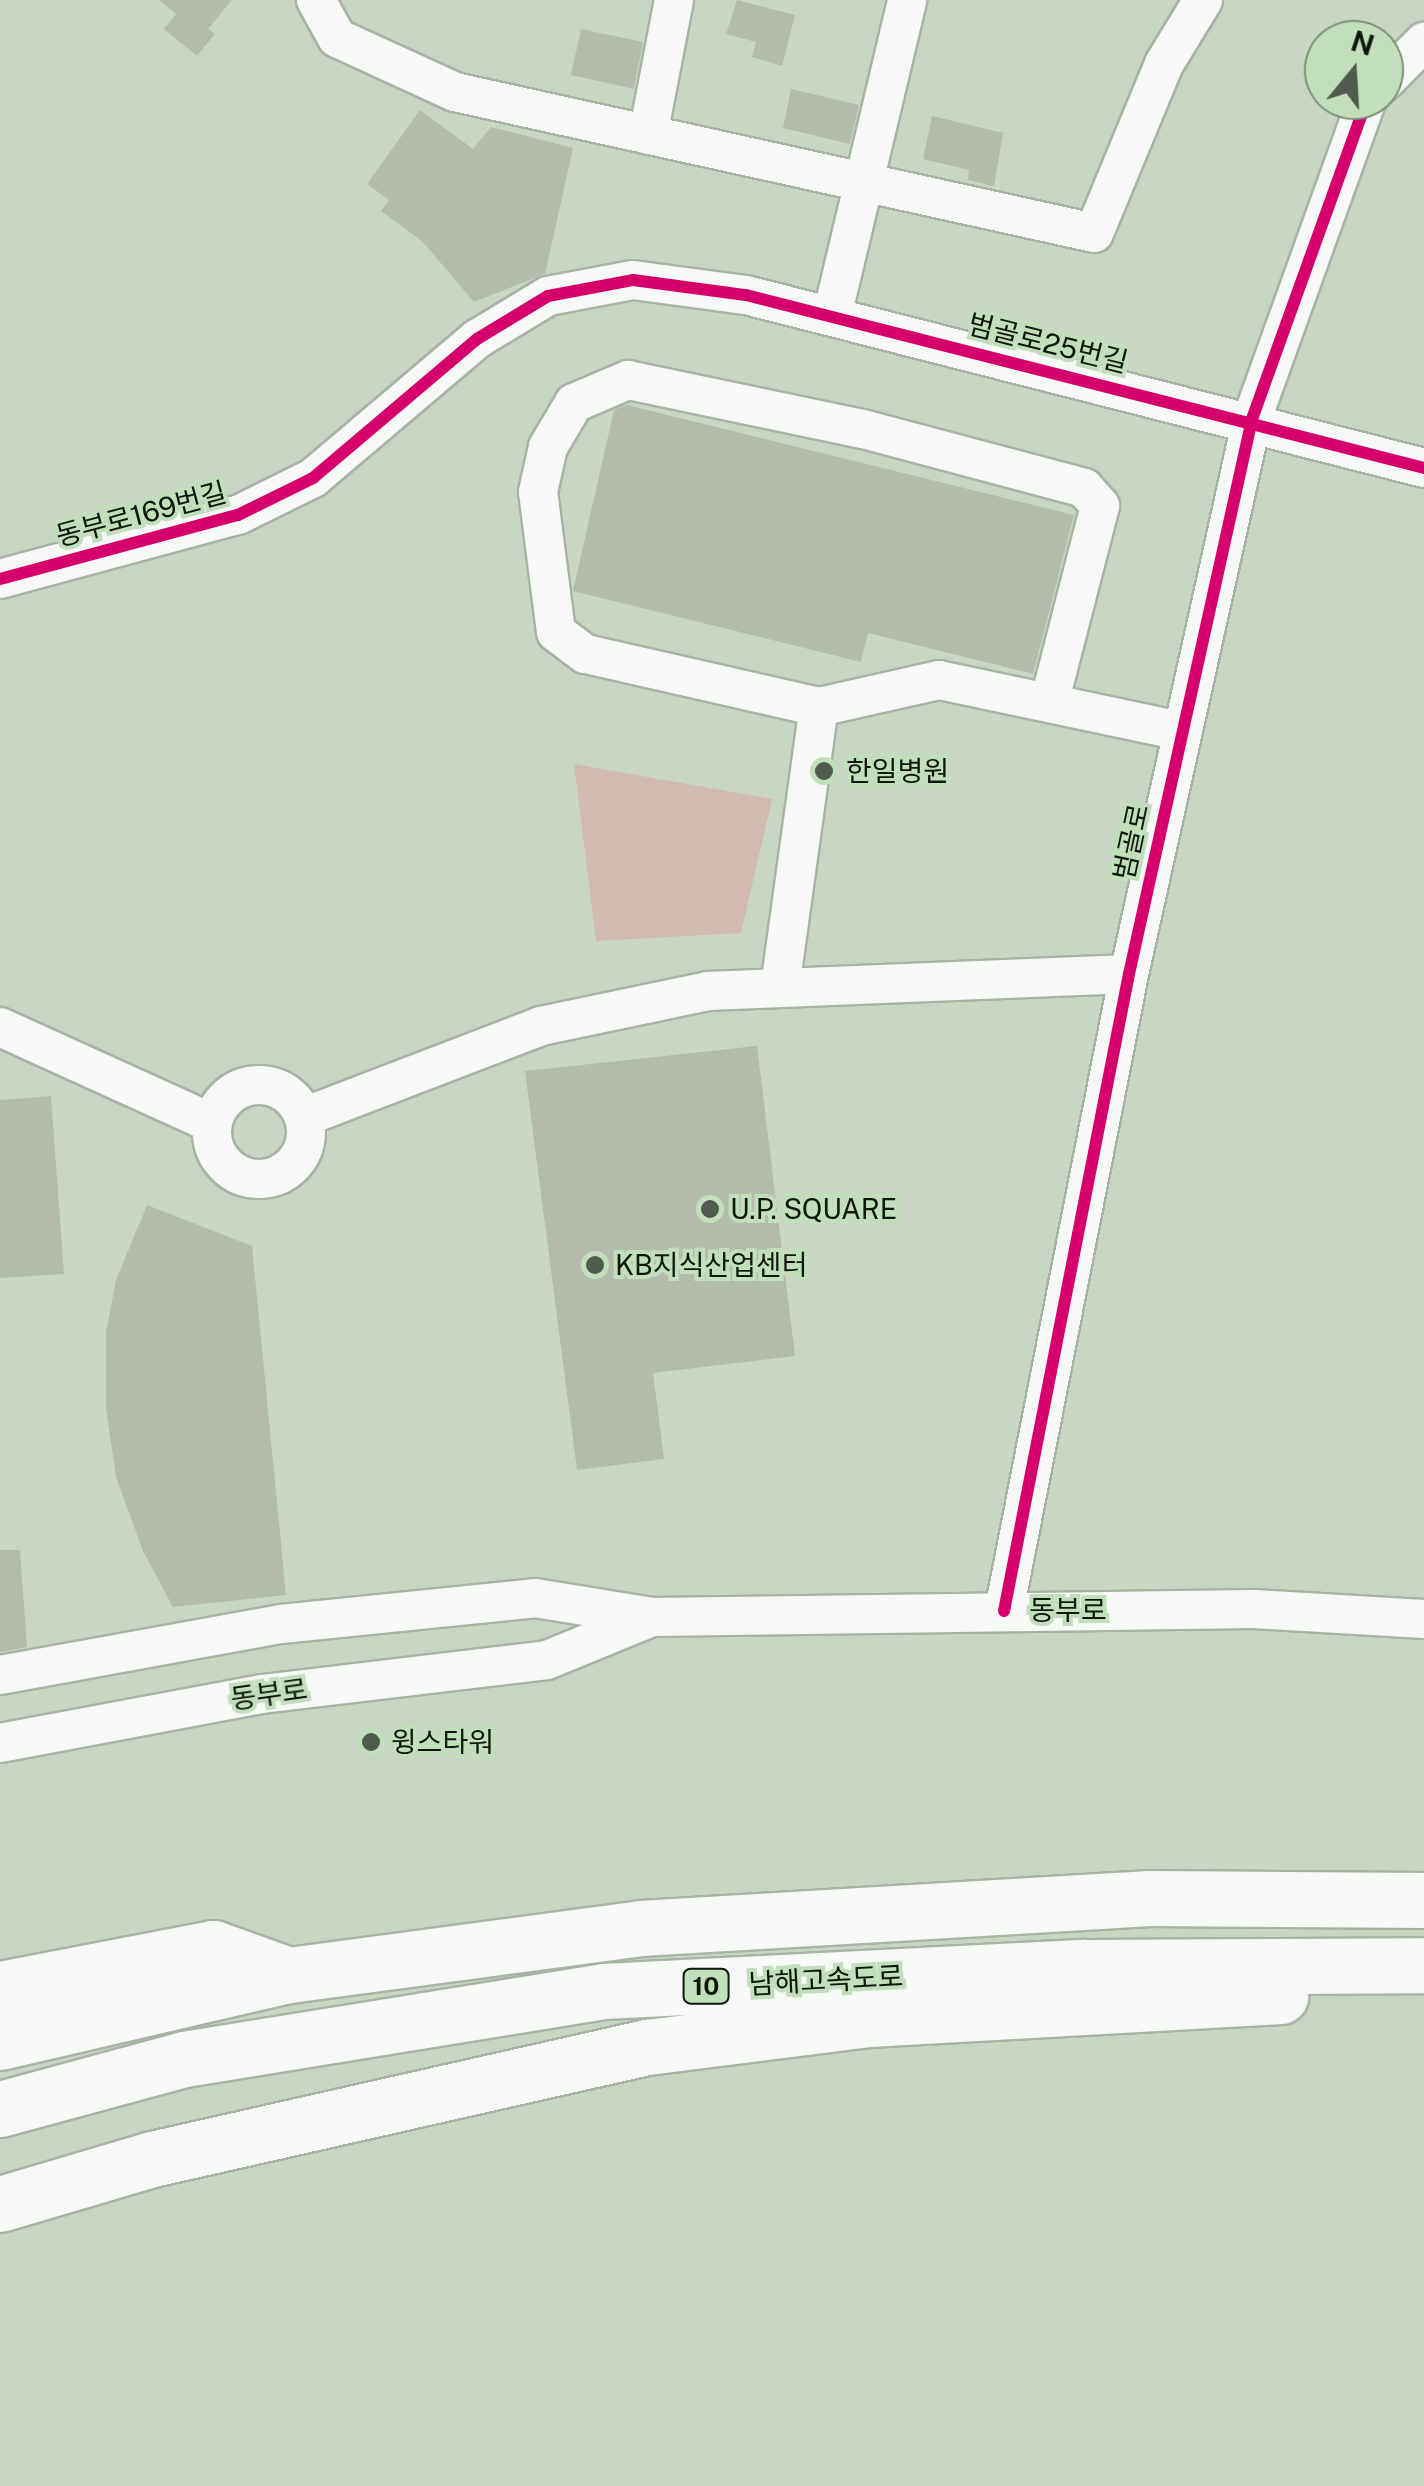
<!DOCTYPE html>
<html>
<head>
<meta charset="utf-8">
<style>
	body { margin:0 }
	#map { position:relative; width:1424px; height:2486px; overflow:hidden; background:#c7d7c3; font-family:"Public Sans","Noto Sans KR",sans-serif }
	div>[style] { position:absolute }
	.green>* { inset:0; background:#d3bab0 }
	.building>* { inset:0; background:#b3bcab }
	.roads { filter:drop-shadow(2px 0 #a7b4a4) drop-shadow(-2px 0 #a7b4a4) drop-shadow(0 2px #a7b4a4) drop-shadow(0 -2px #a7b4a4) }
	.minor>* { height:38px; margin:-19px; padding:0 19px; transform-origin:19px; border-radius:19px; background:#f7f9f6 }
	.minor>.ring { margin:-19px; padding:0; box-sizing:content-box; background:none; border:38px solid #f7f9f6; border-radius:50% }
	.highway>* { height:55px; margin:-27.5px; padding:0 27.5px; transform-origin:27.5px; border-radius:27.5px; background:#f7f9f6 }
	.cycleway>* { height:12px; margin:-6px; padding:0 6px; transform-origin:6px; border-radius:6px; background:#d6006c }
	.dots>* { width:28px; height:28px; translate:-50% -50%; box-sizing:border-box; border:5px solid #c2dfbb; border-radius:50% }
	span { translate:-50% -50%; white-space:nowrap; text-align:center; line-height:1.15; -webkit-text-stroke:8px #c2dfbb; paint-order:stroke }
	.shield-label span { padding:2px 8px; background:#c2dfbb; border:2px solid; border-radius:8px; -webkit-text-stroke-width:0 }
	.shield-label { font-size:25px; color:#0e180c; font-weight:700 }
	.street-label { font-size:28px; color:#0e180c }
	.poi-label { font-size:28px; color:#0e180c }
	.left { translate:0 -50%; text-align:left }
	.north { position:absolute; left:1304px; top:20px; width:100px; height:100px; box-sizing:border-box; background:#c2dfbb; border:2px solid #7a8f75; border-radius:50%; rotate:18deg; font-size:28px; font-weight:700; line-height:40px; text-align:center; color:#0e180c }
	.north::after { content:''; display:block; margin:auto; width:35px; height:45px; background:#4f5b4c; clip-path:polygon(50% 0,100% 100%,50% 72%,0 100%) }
</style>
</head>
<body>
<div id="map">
	<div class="green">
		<div style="clip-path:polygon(574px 764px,772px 799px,741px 933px,596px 941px)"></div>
	</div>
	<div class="building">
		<div style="clip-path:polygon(159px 0,232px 0,208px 29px,215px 34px,197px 56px,164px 29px,176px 14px)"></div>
		<div style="clip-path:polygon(737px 0,795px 15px,782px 66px,752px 57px,756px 42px,726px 34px)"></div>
		<div style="clip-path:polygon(581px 29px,643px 42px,634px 89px,571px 75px)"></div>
		<div style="clip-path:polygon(791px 89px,859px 105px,850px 144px,783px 128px)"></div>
		<div style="clip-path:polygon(420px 110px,473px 149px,491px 127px,573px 148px,545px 274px,474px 302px,422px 241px,381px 211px,389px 200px,367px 184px)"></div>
		<div style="clip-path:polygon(932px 116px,1003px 133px,994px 186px,968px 180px,969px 170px,923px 159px)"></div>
		<div style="clip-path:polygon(627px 405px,1074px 515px,1033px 674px,868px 633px,861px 662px,573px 591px,614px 410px)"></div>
		<div style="clip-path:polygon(757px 1046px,795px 1356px,653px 1373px,664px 1459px,577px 1470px,525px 1071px)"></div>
		<div style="clip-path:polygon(51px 1096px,64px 1274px,0 1278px,0 1100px)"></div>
		<div style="clip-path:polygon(147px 1205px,252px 1246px,286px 1595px,173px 1607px,143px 1551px,116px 1477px,106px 1408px,106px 1332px,116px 1280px)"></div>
		<div style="clip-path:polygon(0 1550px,20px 1550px,27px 1647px,0 1652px)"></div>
	</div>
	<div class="roads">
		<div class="minor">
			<div style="left:316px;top:0;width:43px;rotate:61.1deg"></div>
			<div style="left:337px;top:38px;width:130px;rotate:24.6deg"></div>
			<div style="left:455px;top:92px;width:654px;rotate:12.44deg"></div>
			<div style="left:1094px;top:233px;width:183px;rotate:-67.5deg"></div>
			<div style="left:1164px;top:64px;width:75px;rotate:-58.6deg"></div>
			<div style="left:1384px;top:82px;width:57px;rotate:-45deg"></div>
			<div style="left:648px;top:135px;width:137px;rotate:-79.1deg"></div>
			<div style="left:832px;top:316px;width:325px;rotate:-76.6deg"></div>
			<div style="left:0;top:579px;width:246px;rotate:-15.1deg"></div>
			<div style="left:238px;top:515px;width:84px;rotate:-26.3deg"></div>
			<div style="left:313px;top:478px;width:215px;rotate:-40.3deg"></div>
			<div style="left:477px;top:339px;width:83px;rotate:-31.2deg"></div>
			<div style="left:548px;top:296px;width:86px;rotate:-10.7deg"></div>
			<div style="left:633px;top:280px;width:114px;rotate:7.6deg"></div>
			<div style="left:746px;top:295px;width:700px;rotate:14.31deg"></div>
			<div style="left:819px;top:707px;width:240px;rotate:-167.2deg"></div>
			<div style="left:585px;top:654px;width:36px;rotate:-143deg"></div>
			<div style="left:556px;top:632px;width:141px;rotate:-97.3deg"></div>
			<div style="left:538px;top:492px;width:46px;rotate:-77.5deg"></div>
			<div style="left:548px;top:447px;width:51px;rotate:-59.4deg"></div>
			<div style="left:574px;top:403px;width:59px;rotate:-23.1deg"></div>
			<div style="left:628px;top:380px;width:240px;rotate:11.8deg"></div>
			<div style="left:863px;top:429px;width:229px;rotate:14.9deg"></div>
			<div style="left:1084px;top:488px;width:24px;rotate:48deg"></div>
			<div style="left:1100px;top:506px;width:203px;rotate:104.5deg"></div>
			<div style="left:780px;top:987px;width:283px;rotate:-82.1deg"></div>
			<div style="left:819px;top:707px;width:123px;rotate:-12.7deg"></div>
			<div style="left:939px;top:680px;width:246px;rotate:11.9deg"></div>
			<div style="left:0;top:1027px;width:233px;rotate:24.4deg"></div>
			<div class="ring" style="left:212px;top:1085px;width:56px;height:56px"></div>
			<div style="left:304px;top:1117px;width:254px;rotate:-21deg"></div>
			<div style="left:541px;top:1026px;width:171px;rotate:-11.8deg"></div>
			<div style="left:708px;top:991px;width:421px;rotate:-2.3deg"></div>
			<div style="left:1004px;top:1611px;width:649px;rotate:-78.9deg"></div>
			<div style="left:1129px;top:974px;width:568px;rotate:-77.5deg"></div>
			<div style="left:1252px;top:419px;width:339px;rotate:-70.2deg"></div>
			<div style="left:0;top:1675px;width:286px;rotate:-10.3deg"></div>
			<div style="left:281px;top:1624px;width:255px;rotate:-5.8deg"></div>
			<div style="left:535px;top:1598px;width:119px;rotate:9.2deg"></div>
			<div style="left:652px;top:1617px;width:602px;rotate:-0.76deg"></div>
			<div style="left:1254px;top:1609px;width:170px;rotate:3.4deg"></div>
			<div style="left:0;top:1743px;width:267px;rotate:-10.6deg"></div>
			<div style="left:262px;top:1694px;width:287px;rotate:-6.8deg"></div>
			<div style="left:547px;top:1660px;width:113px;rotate:-22.3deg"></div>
		</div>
		<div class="highway">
			<div style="left:0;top:1989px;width:217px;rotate:-10.9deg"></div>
			<div style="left:213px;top:1948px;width:81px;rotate:19.6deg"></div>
			<div style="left:0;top:2042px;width:297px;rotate:-13.1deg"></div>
			<div style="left:289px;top:1975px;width:354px;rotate:-7.6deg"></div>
			<div style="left:640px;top:1928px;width:510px;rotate:-3.37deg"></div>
			<div style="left:1149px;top:1898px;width:275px;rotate:0.4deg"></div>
			<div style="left:0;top:2109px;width:191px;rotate:-15.2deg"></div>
			<div style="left:184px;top:2059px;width:425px;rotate:-9.2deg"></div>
			<div style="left:604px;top:1991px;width:481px;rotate:-2.9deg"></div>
			<div style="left:1084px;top:1967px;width:340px;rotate:-0.3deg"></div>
			<div style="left:0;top:2204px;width:159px;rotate:-16.5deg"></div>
			<div style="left:152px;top:2159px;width:508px;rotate:-12.75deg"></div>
			<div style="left:647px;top:2047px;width:224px;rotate:-7.2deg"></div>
			<div style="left:869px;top:2019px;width:412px;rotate:-3.2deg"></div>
		</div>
	</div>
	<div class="cycleway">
		<div style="left:0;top:579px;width:246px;rotate:-15.1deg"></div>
		<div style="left:238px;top:515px;width:84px;rotate:-26.3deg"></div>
		<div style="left:313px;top:478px;width:215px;rotate:-40.3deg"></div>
		<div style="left:477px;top:339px;width:83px;rotate:-31.2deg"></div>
		<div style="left:548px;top:296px;width:86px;rotate:-10.7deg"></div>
		<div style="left:633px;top:280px;width:114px;rotate:7.6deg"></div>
		<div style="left:746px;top:295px;width:700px;rotate:14.31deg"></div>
		<div style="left:1004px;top:1611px;width:649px;rotate:-78.9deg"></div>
		<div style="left:1129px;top:974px;width:568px;rotate:-77.5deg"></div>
		<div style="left:1252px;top:419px;width:339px;rotate:-70.2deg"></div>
	</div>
	<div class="dots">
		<div style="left:824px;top:771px;background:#4f5b4c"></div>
		<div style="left:710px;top:1209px;background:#4f5b4c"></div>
		<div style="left:595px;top:1265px;background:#4f5b4c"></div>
		<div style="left:371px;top:1742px;background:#4f5b4c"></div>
	</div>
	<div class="shield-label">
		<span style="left:706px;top:1986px">10</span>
	</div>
	<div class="street-label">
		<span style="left:1048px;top:343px;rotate:14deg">범골로25번길</span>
		<span style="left:141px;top:514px;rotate:-15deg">동부로169번길</span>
		<span style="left:1131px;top:842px;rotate:-78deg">범골로</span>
		<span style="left:1068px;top:1610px">동부로</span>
		<span style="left:269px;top:1694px;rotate:-8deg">동부로</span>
		<span style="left:826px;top:1980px;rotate:-3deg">남해고속도로</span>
	</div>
	<div class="poi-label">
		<span class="left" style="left:846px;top:771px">한일병원</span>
		<span class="left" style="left:730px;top:1209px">U.P. SQUARE</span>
		<span class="left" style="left:615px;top:1265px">KB지식산업센터</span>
		<span class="left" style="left:391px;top:1742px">윙스타워</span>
	</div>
	<div class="north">N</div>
</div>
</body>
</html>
